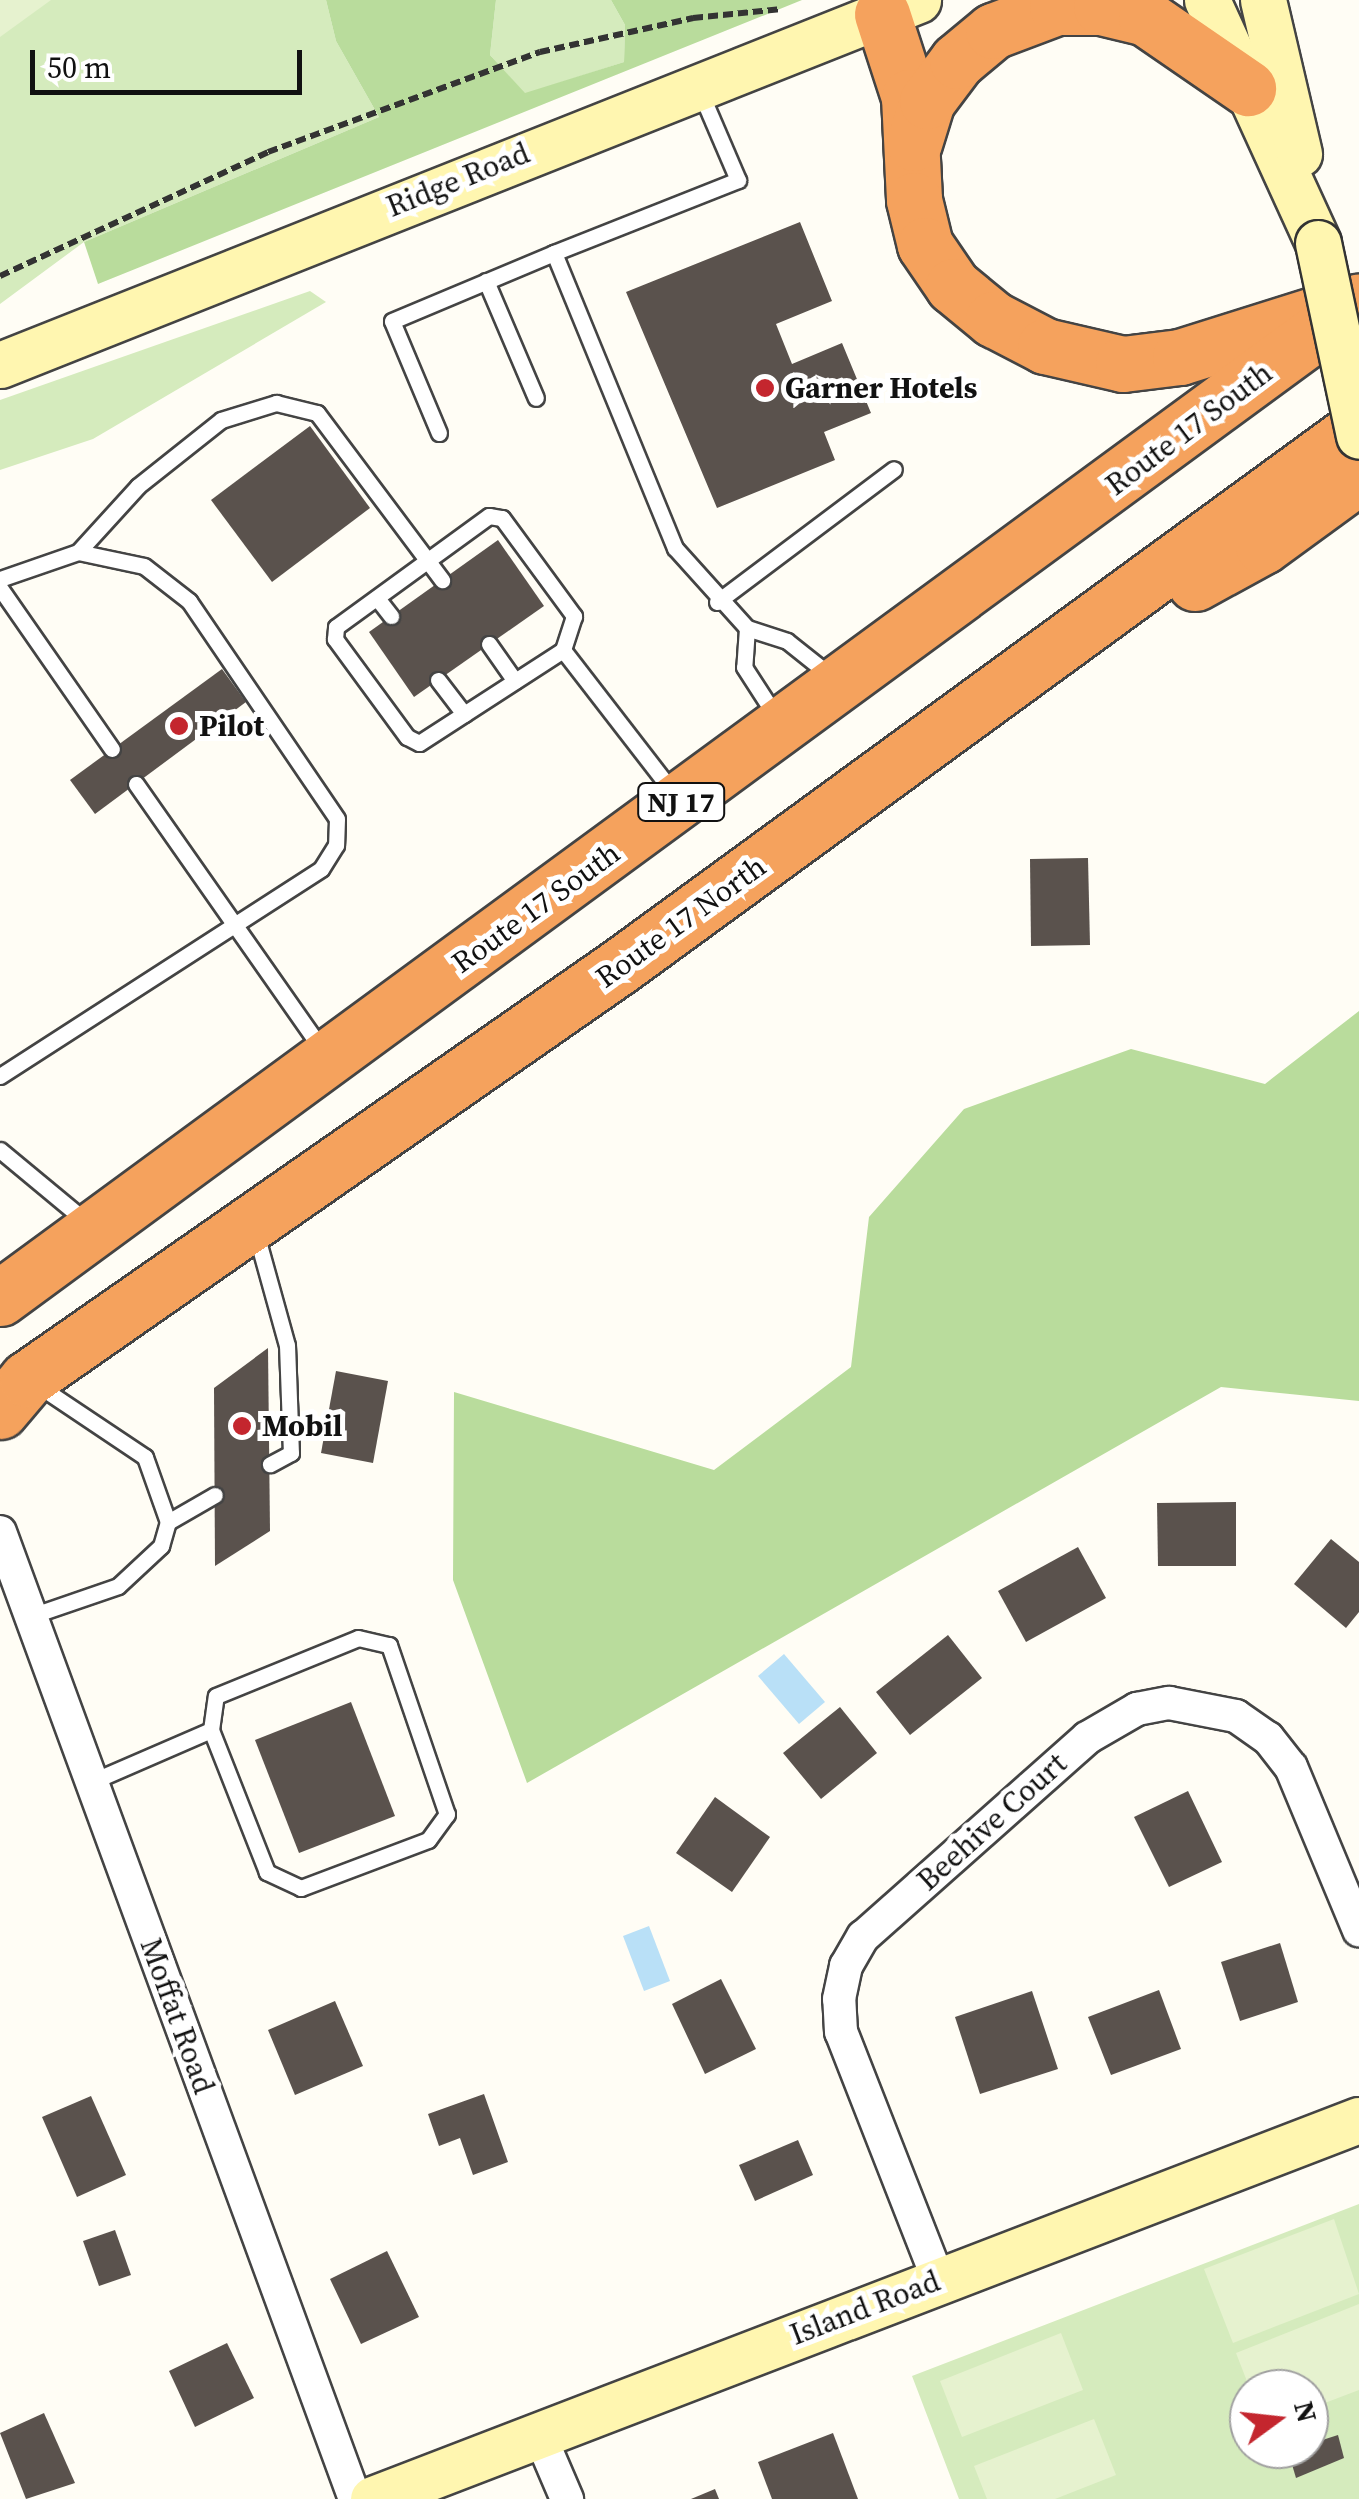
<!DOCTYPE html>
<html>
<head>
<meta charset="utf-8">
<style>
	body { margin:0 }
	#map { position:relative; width:1359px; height:2499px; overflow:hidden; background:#fffdf5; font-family:"Source Serif 4",serif }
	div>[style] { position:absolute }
	.green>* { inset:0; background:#d5ebbd }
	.forest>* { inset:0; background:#b9dc9c }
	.pitch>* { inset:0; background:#e6f2cf }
	.water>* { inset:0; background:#b9e0f7 }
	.building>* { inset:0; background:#5a524d }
	.path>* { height:6px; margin-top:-3px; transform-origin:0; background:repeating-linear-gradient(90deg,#333 0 10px,transparent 0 15px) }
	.roads { filter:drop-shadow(2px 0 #444) drop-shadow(-2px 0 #444) drop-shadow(0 2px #444) drop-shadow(0 -2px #444) }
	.lane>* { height:15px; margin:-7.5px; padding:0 7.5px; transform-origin:7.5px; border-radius:7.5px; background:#fff }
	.street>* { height:32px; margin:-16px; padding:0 16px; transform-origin:16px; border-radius:16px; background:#fff }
	.secondary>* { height:45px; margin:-22.5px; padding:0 22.5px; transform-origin:22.5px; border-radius:22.5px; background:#fff6b0 }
	.highway>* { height:55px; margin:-27.5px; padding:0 27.5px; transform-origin:27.5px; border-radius:27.5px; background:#f5a25d }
	.bridges { filter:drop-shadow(2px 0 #333) drop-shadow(-2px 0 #333) drop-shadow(0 2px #333) drop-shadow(0 -2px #333) }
	.secondary-bridge>* { height:45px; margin:-22.5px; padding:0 22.5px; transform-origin:22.5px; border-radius:22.5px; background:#fff6b0 }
	.dots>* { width:28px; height:28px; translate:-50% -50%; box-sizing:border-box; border:5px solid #fff; border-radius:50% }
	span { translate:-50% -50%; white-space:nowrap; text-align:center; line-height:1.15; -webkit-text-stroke:10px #fff; paint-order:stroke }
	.shield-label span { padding:2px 8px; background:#fff; border:2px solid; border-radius:8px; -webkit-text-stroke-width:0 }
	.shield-label { font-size:28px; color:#111; font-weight:700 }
	.street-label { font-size:30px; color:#111 }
	.poi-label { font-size:30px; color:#111; font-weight:700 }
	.left { translate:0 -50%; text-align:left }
	.north { position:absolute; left:1229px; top:2369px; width:100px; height:100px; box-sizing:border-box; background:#fff; border:2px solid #a0a0a0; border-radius:50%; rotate:75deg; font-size:28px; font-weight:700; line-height:40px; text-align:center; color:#111 }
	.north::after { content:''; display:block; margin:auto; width:35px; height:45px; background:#c4262e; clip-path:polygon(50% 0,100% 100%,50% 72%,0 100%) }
	.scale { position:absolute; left:30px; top:50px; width:272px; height:45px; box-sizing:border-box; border:5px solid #111; border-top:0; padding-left:12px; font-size:30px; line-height:35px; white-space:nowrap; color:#111; -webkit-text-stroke:8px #fff; paint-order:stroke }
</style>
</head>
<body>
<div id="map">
	<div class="green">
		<div style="clip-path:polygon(0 0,326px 0,336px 41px,379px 117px,84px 242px,0 304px)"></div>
		<div style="clip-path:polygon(496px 0,611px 0,625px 25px,624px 62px,525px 94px,490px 55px)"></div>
		<div style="clip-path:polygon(310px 291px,326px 302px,93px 439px,0 470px,0 400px)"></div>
		<div style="clip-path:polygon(evenodd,1359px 2204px,1359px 2499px,959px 2499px,912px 2376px,1359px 2204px,1249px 2389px,1309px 2389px,1309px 2449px,1249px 2449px,1249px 2389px)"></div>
	</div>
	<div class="forest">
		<div style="clip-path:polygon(326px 0,496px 0,490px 55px,525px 93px,624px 62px,625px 25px,611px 0,802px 0,98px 284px,84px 242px,379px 117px,336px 41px)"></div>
		<div style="clip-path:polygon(1359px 1011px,1359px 1401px,1221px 1387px,527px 1783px,453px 1580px,454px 1392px,714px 1470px,851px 1367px,869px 1217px,964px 1109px,1131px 1049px,1265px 1084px)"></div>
	</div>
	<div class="pitch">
		<div style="clip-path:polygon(0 0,51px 0,0 37px)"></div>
		<div style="clip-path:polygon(1334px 2219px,1359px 2294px,1233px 2343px,1204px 2269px)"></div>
		<div style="clip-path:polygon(1359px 2304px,1359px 2390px,1309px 2409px,1309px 2389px,1250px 2389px,1236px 2353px)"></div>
		<div style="clip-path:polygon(1061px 2333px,1083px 2390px,962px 2437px,940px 2381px)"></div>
		<div style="clip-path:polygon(1094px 2419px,1116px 2475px,1055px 2499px,987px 2499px,974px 2466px)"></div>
	</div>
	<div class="water">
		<div style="clip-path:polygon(784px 1654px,825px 1702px,799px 1724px,758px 1676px)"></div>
		<div style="clip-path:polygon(649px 1926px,670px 1981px,644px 1991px,623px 1936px)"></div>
	</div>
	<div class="building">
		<div style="clip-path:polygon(800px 222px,832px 301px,776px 324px,792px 364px,842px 343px,871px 413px,824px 432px,835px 460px,717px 508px,626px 292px)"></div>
		<div style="clip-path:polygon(310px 426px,370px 508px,272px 582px,211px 500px)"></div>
		<div style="clip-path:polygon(498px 540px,544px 606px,414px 697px,369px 632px)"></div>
		<div style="clip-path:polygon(222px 669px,246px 702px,95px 814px,70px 780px)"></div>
		<div style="clip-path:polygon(1088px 858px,1090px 945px,1031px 946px,1030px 859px)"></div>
		<div style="clip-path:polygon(268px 1348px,270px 1531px,215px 1566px,214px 1388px)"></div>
		<div style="clip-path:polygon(336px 1371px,388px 1381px,373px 1463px,321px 1453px)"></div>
		<div style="clip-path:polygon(1236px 1502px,1236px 1566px,1158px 1566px,1157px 1503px)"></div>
		<div style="clip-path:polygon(1331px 1539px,1359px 1562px,1359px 1612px,1346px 1628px,1294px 1584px)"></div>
		<div style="clip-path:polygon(1078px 1547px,1106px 1598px,1026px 1642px,998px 1591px)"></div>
		<div style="clip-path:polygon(948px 1635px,982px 1678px,910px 1735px,876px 1692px)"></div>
		<div style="clip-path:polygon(351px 1702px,395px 1816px,299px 1853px,255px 1740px)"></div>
		<div style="clip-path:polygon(840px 1707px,877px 1753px,821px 1799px,783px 1753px)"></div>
		<div style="clip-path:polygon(1188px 1791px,1222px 1862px,1169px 1887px,1134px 1817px)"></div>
		<div style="clip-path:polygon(715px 1797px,770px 1837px,732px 1892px,676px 1853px)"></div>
		<div style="clip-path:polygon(1280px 1943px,1298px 2002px,1240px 2021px,1221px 1962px)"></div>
		<div style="clip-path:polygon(721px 1979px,756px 2049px,705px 2074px,672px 2004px)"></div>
		<div style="clip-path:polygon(1159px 1990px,1181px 2049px,1111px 2075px,1088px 2017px)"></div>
		<div style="clip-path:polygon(1032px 1991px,1058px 2069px,980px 2094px,955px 2017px)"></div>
		<div style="clip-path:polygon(335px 2001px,363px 2066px,295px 2095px,268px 2030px)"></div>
		<div style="clip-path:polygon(484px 2094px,508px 2162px,473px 2175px,460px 2138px,439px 2146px,428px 2114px)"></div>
		<div style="clip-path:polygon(91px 2096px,126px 2175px,77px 2197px,42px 2117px)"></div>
		<div style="clip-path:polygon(798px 2140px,813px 2175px,755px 2201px,739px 2165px)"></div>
		<div style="clip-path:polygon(115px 2230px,131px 2275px,99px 2286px,83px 2241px)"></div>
		<div style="clip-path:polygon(387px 2251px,419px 2317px,361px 2344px,330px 2279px)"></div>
		<div style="clip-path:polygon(227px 2343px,254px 2398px,195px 2427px,169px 2371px)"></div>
		<div style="clip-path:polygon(44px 2413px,75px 2483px,26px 2499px,0 2433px)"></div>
		<div style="clip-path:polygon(833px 2433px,858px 2499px,772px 2499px,758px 2462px)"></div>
		<div style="clip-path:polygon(1338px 2435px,1344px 2458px,1296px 2478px,1288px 2451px)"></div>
		<div style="clip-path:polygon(715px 2489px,719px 2499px,691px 2499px)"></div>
	</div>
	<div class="path">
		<div style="left:0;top:276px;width:295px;rotate:-24.8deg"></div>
		<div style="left:268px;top:152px;width:290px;rotate:-20.2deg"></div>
		<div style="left:540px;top:52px;width:157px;rotate:-12.5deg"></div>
		<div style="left:693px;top:18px;width:89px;rotate:-5.8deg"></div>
	</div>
	<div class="roads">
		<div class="lane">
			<div style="left:699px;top:89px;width:99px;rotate:66.8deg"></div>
			<div style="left:738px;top:180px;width:198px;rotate:158.4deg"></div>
			<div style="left:554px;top:253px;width:319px;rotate:67.7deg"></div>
			<div style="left:675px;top:548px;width:108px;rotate:48deg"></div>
			<div style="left:747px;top:628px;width:42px;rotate:18deg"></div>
			<div style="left:787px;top:641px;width:56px;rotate:38.5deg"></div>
			<div style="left:486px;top:281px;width:127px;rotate:66.9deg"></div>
			<div style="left:439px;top:433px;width:121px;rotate:-112.8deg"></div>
			<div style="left:392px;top:321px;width:176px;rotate:-22.8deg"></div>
			<div style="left:489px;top:516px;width:13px;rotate:9deg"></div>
			<div style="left:502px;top:518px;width:122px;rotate:53.7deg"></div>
			<div style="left:574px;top:616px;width:36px;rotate:108deg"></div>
			<div style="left:563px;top:650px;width:171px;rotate:147.1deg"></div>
			<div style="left:419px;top:743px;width:13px;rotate:-153deg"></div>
			<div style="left:407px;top:737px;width:122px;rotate:-126.3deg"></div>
			<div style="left:335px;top:639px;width:12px;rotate:-85deg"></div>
			<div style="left:336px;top:627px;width:189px;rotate:-36deg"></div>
			<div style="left:78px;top:552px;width:89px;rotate:-47.7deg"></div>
			<div style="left:138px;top:486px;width:106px;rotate:-38.5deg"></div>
			<div style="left:221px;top:420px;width:58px;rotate:-17.2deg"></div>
			<div style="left:276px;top:403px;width:42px;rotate:13.7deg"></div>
			<div style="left:317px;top:413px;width:209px;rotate:53.2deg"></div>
			<div style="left:0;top:579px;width:83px;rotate:-19.1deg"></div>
			<div style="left:78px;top:552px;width:67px;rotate:12deg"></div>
			<div style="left:144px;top:566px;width:57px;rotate:37.9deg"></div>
			<div style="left:189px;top:601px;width:263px;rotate:55.8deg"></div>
			<div style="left:337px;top:819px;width:26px;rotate:92deg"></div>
			<div style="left:336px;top:845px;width:28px;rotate:122deg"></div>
			<div style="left:321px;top:869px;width:382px;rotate:147.2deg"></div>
			<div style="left:0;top:588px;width:196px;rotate:55.2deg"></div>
			<div style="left:377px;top:598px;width:23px;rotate:52deg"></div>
			<div style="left:717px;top:602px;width:221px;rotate:-36.9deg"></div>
			<div style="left:747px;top:628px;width:39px;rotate:94deg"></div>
			<div style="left:744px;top:667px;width:57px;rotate:57.1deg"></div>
			<div style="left:489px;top:644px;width:45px;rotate:54.9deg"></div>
			<div style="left:563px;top:650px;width:178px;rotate:52.3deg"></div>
			<div style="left:438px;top:680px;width:43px;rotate:52.6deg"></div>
			<div style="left:136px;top:784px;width:326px;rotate:55deg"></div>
			<div style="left:0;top:1150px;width:114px;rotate:39.7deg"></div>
			<div style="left:255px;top:1230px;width:119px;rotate:74.5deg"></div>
			<div style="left:287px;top:1345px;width:108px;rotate:87.9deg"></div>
			<div style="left:291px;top:1453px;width:24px;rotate:152deg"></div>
			<div style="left:168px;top:1522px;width:54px;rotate:-29.9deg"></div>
			<div style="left:31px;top:1616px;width:92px;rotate:-19deg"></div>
			<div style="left:118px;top:1586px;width:59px;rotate:-42.9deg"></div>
			<div style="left:161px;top:1546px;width:25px;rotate:-74deg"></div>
			<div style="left:168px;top:1522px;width:69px;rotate:-109.5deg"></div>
			<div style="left:145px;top:1457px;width:131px;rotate:-146.2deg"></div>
			<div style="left:91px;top:1782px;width:131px;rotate:-23.4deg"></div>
			<div style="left:211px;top:1730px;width:34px;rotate:-82deg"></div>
			<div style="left:216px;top:1696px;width:153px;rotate:-22.2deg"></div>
			<div style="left:358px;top:1638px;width:32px;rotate:13deg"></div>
			<div style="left:389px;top:1645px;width:179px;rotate:71.1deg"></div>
			<div style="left:447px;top:1814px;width:32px;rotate:126deg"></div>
			<div style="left:428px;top:1840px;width:136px;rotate:159.3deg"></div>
			<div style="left:301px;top:1888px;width:38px;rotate:-155deg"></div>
			<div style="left:267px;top:1872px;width:153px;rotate:-111.5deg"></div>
		</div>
		<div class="street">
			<div style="left:0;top:1532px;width:1030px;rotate:69.84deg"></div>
			<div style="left:938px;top:2279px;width:265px;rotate:-111.4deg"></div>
			<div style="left:841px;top:2032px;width:33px;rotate:-93deg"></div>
			<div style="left:839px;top:1999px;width:34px;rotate:-78deg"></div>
			<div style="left:846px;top:1966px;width:34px;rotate:-60deg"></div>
			<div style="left:863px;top:1937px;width:300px;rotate:-41.6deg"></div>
			<div style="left:1087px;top:1738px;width:58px;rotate:-30.1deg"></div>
			<div style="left:1137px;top:1709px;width:33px;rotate:-11deg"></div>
			<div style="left:1169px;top:1703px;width:68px;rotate:11deg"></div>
			<div style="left:1236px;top:1716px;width:39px;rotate:35deg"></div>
			<div style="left:1268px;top:1738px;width:37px;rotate:52deg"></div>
			<div style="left:1291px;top:1767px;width:177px;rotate:67.4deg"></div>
			<div style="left:540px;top:2436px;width:69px;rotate:66.8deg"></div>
		</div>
		<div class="secondary">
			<div style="left:1207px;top:0;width:267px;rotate:65.4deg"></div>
			<div style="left:1263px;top:0;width:158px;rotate:76.8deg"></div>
			<div style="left:0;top:365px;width:988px;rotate:-21.68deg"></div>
			<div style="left:373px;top:2499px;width:1056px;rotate:-21.03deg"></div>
		</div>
		<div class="highway">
			<div style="left:882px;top:14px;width:87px;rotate:72deg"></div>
			<div style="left:909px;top:97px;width:103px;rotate:87.2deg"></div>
			<div style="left:914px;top:200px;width:46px;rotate:76.3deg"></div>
			<div style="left:925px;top:245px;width:50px;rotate:55.7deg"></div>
			<div style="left:953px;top:286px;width:52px;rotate:39.5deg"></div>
			<div style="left:993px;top:319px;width:59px;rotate:27.4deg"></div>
			<div style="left:1045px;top:346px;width:80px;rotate:13deg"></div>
			<div style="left:1123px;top:364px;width:57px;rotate:-7deg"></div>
			<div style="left:1180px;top:357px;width:150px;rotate:-17.5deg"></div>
			<div style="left:914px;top:143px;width:44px;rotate:-72.8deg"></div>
			<div style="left:927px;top:101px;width:50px;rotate:-53.1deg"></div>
			<div style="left:957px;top:61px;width:47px;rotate:-39.8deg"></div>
			<div style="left:993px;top:31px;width:68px;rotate:-20.6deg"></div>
			<div style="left:1057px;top:7px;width:44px"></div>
			<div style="left:1101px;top:7px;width:46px;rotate:13.7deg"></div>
			<div style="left:1146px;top:18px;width:124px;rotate:34.5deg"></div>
			<div style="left:1195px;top:583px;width:77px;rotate:-28.6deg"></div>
			<div style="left:1263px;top:546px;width:119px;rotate:-36.1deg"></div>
			<div style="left:0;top:1298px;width:1685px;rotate:-36.26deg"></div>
			<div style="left:0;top:1411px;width:42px;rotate:-49.8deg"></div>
			<div style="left:27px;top:1379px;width:723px;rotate:-34.86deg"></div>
			<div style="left:620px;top:966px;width:915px;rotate:-36.11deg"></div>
		</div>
	</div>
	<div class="bridges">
		<div class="secondary-bridge">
			<div style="left:1318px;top:243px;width:197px;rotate:78deg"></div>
		</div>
	</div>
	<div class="dots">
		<div style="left:765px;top:388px;background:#c4262e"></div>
		<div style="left:179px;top:726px;background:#c4262e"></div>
		<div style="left:242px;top:1426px;background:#c4262e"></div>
	</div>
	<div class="shield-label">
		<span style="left:681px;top:802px">NJ 17</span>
	</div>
	<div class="street-label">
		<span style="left:458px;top:180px;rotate:-22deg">Ridge Road</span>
		<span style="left:1189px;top:429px;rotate:-37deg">Route 17 South</span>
		<span style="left:536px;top:908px;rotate:-36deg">Route 17 South</span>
		<span style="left:681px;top:922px;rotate:-36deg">Route 17 North</span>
		<span style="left:992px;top:1822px;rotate:-42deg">Beehive Court</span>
		<span style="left:177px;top:2016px;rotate:70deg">Moffat Road</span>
		<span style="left:865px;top:2308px;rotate:-21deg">Island Road</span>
	</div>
	<div class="poi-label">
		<span class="left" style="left:785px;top:388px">Garner Hotels</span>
		<span class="left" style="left:199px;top:726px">Pilot</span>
		<span class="left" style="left:262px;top:1426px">Mobil</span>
	</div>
	<div class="north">N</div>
	<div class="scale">50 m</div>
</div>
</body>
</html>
